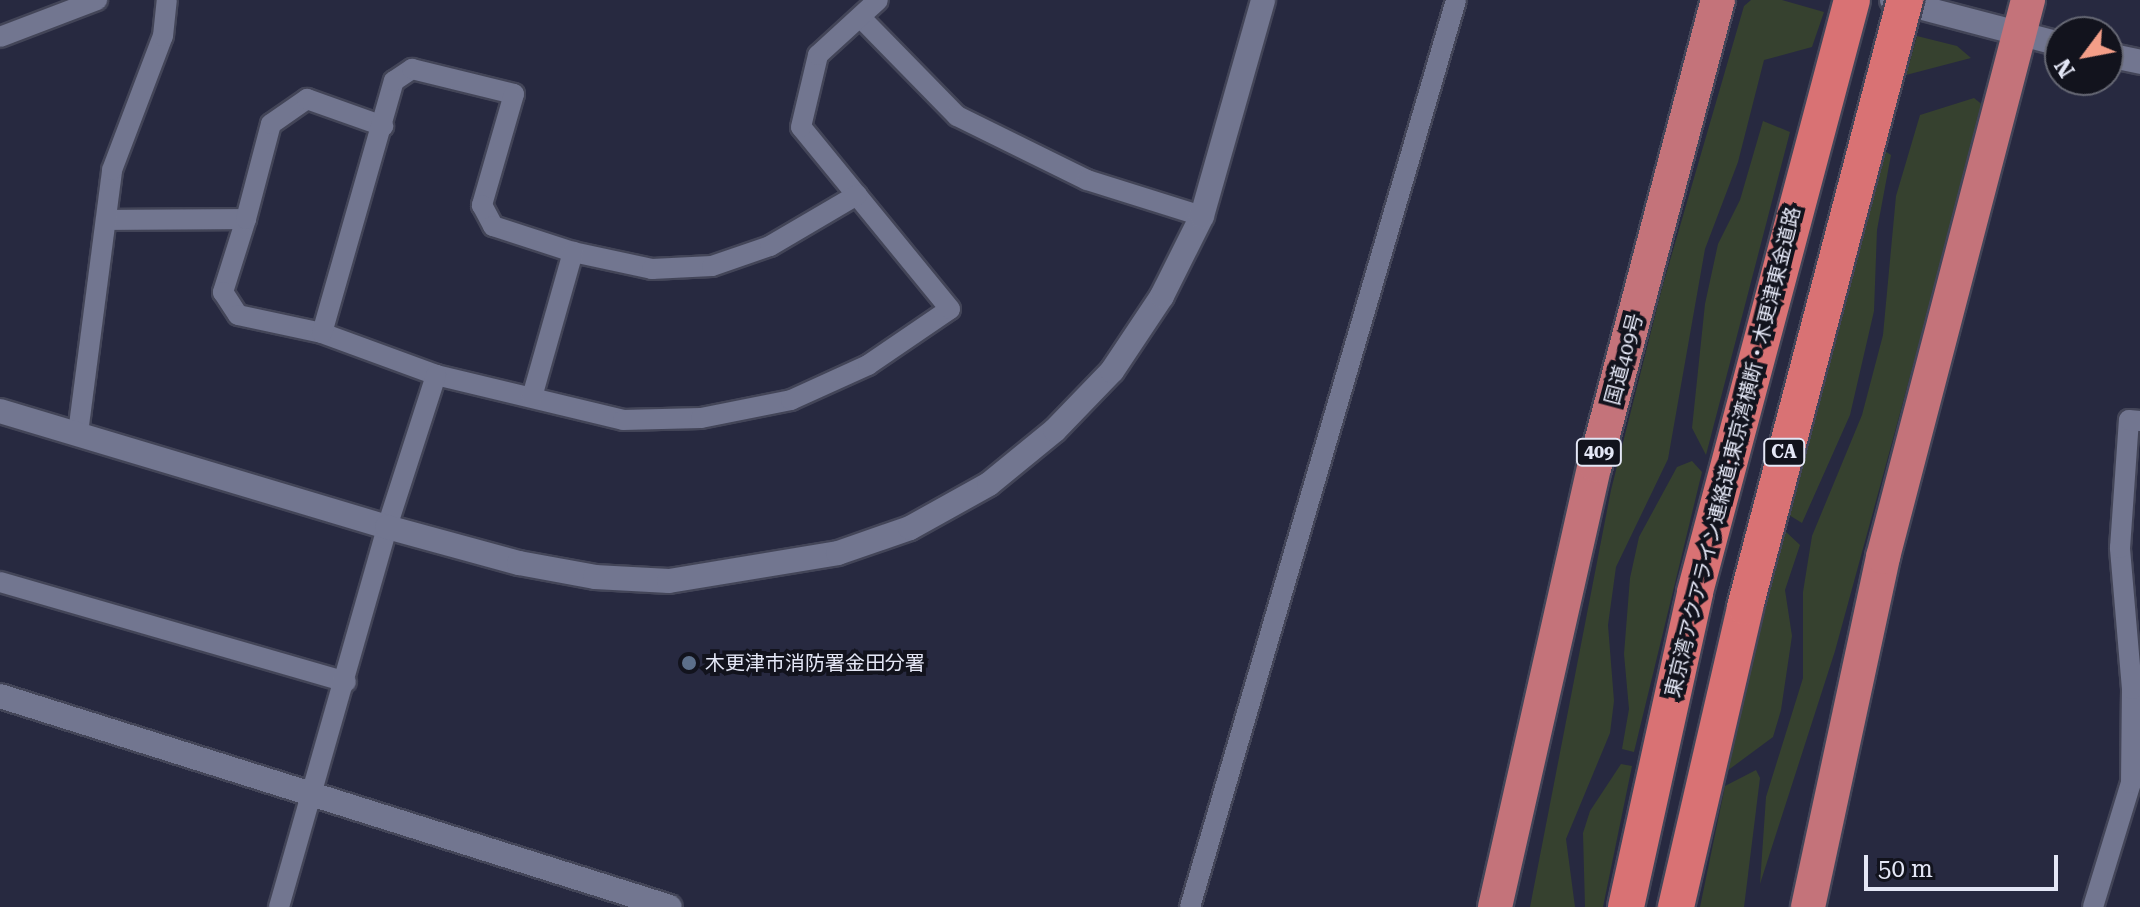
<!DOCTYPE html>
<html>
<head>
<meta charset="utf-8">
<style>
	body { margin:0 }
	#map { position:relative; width:2140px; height:907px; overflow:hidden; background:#272940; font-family:"Roboto Serif","Noto Sans JP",serif }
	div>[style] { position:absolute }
	.green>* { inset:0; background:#36412f }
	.roads { filter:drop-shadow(2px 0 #434558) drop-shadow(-2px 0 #434558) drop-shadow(0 2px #434558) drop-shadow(0 -2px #434558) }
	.minor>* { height:20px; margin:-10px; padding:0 10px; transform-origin:10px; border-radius:10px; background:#727690 }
	.tertiary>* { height:24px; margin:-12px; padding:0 12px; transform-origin:12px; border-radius:12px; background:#727690 }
	.trunk>* { height:34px; margin:-17px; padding:0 17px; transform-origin:17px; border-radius:17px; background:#c4737a }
	.motorway>* { height:36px; margin:-18px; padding:0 18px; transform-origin:18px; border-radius:18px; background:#d97274 }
	.bridges { filter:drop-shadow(2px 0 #434558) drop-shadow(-2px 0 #434558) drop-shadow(0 2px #434558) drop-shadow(0 -2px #434558) }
	.motorway-bridge>* { height:36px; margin:-18px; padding:0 18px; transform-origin:18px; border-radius:18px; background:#d97274 }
	.dots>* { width:22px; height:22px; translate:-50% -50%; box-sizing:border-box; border:4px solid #12131d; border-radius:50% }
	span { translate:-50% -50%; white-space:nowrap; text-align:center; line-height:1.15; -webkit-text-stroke:8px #12131d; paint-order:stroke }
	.shield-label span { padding:2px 6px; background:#12131d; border:2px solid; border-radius:6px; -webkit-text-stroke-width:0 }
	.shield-label { font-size:18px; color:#e4e7f6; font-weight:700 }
	.street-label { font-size:20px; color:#e4e7f6 }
	.poi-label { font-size:20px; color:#e4e7f6 }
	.left { translate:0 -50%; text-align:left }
	.north { position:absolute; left:2044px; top:16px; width:80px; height:80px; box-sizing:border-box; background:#12131d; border:2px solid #666874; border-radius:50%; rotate:238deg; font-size:22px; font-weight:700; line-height:32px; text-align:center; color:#e4e7f6 }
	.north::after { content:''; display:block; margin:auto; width:28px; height:36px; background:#f49e88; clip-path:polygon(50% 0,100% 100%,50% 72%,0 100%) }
	.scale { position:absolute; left:1864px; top:855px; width:194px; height:36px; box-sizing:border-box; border:4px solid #e4e7f6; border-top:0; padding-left:10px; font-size:24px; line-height:28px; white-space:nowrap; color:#e4e7f6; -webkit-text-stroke:6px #12131d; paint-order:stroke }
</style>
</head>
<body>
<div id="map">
	<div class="green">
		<div style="clip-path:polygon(1751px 0,1782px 0,1824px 12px,1812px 47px,1764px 60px,1738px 162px,1705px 249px,1668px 459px,1616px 567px,1608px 625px,1614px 701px,1610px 733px,1566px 839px,1575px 907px,1530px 907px,1611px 490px,1662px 288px,1744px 6px)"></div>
		<div style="clip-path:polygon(1917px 36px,1957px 46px,1971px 58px,1906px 75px)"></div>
		<div style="clip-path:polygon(1974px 98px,1984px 106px,1835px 651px,1760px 884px,1766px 797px,1803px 678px,1803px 592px,1812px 536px,1862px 415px,1883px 335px,1896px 196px,1920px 115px)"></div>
		<div style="clip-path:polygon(1763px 121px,1790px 132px,1706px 455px,1692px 428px,1705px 304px,1718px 244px,1740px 200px)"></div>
		<div style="clip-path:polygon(1885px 151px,1891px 155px,1877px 230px,1874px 311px,1850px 415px,1802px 523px,1789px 515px)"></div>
		<div style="clip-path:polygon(1692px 461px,1702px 472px,1634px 752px,1622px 749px,1629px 709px,1624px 654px,1630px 578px,1639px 537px,1677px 467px)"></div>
		<div style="clip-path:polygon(1784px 530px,1800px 545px,1785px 590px,1792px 636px,1781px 710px,1773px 737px,1727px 771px)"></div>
		<div style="clip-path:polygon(1621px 764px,1632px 766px,1603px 907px,1585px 907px,1583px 833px,1590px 811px)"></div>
		<div style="clip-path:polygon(1756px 770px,1760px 778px,1744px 907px,1700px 907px,1725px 786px)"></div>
	</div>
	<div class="roads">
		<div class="minor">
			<div style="left:862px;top:19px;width:136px;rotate:45.6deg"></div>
			<div style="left:957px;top:116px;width:145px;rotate:26.2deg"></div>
			<div style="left:1087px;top:180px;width:121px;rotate:17.4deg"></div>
			<div style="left:0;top:37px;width:104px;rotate:-20.9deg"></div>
			<div style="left:246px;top:219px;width:77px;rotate:107.5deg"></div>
			<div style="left:223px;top:292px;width:27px;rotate:57deg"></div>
			<div style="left:238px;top:315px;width:86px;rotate:12.1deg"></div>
			<div style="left:322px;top:333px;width:121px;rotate:20.2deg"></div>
			<div style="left:436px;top:375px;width:192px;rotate:13.5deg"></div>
			<div style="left:623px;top:420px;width:78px;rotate:-1.5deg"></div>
			<div style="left:701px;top:418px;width:92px;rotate:-11.3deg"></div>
			<div style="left:791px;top:400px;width:85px;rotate:-24.4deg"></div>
			<div style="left:868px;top:365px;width:99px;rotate:-34.3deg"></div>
			<div style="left:950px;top:309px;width:235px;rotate:-129.3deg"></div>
			<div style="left:801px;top:127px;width:74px;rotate:-76.7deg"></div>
			<div style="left:818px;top:55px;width:81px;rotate:-42.5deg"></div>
			<div style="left:106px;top:220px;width:140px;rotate:-0.4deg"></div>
			<div style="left:246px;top:219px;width:98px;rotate:-75.3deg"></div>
			<div style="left:271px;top:124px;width:44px;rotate:-34.8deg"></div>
			<div style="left:307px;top:99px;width:81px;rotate:19.6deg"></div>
			<div style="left:322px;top:333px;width:262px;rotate:-74.1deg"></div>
			<div style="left:394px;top:81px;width:22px;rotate:-34deg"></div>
			<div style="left:412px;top:69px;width:105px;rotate:13.8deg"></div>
			<div style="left:514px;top:94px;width:116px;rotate:106.1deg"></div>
			<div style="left:482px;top:205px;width:24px;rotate:62deg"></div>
			<div style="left:493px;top:226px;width:84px;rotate:18deg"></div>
			<div style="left:573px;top:252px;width:81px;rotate:12.1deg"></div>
			<div style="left:652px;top:269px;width:60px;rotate:-2.9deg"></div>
			<div style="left:712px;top:266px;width:61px;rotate:-19deg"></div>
			<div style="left:770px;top:246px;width:101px;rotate:-30.4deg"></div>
			<div style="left:532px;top:397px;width:151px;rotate:-74.2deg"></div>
			<div style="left:78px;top:433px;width:265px;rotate:-82.6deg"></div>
			<div style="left:112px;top:170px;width:143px;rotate:-69.2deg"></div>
			<div style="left:163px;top:36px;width:36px;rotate:-84deg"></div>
			<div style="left:0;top:582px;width:360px;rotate:16.1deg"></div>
			<div style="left:279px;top:907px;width:395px;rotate:-74.1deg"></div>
			<div style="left:387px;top:527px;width:160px;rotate:-72.1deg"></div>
			<div style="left:1190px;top:907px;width:945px;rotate:-73.65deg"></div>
			<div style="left:2093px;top:907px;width:130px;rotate:-73deg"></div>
			<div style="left:2131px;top:783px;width:94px;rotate:-89.4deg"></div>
			<div style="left:2132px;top:689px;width:142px;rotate:-94.9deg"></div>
			<div style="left:2120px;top:548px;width:128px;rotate:-86deg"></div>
			<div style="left:2129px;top:420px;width:11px;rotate:5deg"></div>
		</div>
		<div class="tertiary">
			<div style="left:1892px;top:0;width:174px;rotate:14.7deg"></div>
			<div style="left:2108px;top:55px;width:33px;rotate:12deg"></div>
			<div style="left:0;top:411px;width:404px;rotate:16.7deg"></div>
			<div style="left:387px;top:527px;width:137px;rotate:15.3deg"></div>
			<div style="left:519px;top:563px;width:77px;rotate:10.4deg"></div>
			<div style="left:595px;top:577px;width:74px;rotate:3.1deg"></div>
			<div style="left:669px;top:581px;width:171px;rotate:-9.4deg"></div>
			<div style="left:838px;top:553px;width:76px;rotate:-19.1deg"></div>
			<div style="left:910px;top:528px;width:90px;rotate:-29.1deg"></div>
			<div style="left:989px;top:484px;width:85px;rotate:-39.3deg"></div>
			<div style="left:1055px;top:430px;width:82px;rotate:-46deg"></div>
			<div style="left:1112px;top:371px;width:90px;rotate:-56.3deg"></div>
			<div style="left:1162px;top:296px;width:89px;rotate:-63.4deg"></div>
			<div style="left:1202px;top:216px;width:224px;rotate:-74.2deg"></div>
			<div style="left:0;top:696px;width:702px;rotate:17.48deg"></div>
		</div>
		<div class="trunk">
			<div style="left:1495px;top:907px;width:453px;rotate:-77.3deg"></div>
			<div style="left:1595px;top:465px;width:481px;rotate:-75.2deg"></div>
			<div style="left:1808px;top:907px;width:358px;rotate:-77.9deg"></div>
			<div style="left:1883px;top:557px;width:576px;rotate:-75.41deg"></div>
		</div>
		<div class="motorway">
			<div style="left:1626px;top:907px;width:322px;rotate:-77.6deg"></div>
			<div style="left:1695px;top:592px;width:612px;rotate:-75.15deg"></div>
		</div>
	</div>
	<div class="bridges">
		<div class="motorway-bridge">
			<div style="left:1676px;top:907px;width:308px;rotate:-77deg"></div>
			<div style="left:1745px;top:607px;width:628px;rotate:-75.23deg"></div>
		</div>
	</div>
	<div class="dots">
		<div style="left:689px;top:663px;background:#5c6f8a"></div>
	</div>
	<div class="shield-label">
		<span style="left:1599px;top:452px">409</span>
		<span style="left:1784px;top:452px">CA</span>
	</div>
	<div class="street-label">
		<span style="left:1624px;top:359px;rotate:-75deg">国道409号</span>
		<span style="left:1733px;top:452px;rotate:-76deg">東京湾アクアライン連絡道;東京湾横断・木更津東金道路</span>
	</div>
	<div class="poi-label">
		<span class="left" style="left:705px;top:663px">木更津市消防署金田分署</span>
	</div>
	<div class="north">N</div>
	<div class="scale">50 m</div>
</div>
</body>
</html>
